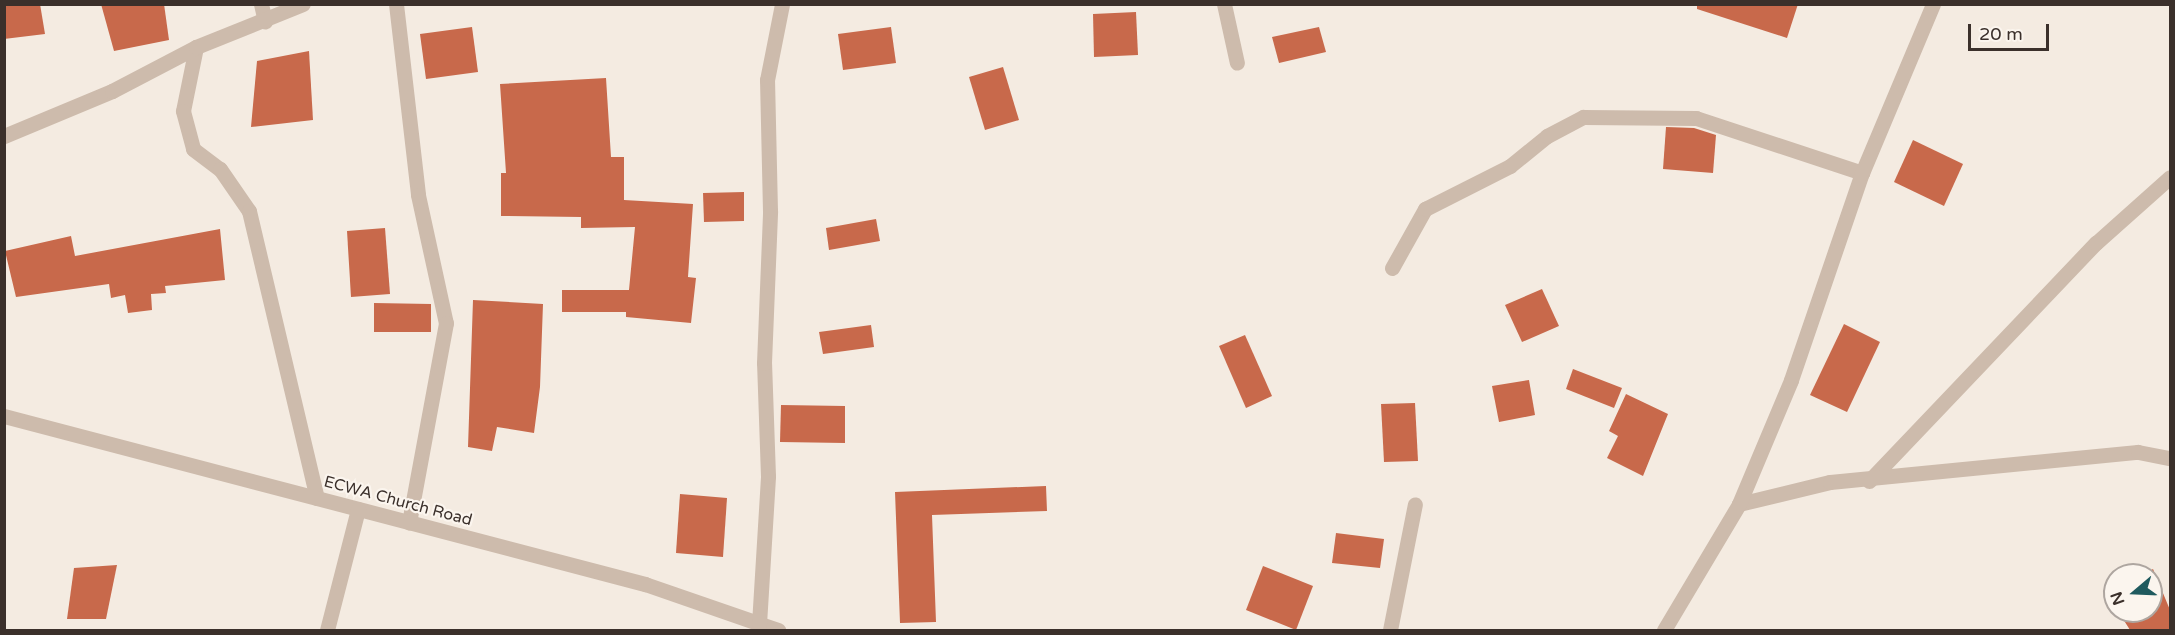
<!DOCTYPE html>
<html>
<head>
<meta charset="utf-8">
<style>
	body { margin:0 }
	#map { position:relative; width:2175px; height:635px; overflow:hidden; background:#f4ebe1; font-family:"Varela Round",sans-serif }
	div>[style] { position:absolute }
	.building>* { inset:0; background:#c8694b }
	.minor>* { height:15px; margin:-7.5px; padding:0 7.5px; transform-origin:7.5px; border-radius:7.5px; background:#cdbbac }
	span { translate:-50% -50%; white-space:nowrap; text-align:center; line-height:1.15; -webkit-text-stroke:4.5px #fbf5ee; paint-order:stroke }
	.street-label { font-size:16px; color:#3b302b }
	.frame { position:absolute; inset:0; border:6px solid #3b302b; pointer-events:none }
	.north { position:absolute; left:2103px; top:563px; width:60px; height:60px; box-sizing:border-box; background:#fbf5ee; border:2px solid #aea6a0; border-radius:50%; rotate:251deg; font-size:16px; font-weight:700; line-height:24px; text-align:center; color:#3b302b }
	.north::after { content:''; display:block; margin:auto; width:21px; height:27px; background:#1f5a5e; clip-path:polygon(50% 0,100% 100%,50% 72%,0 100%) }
	.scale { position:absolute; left:1968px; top:24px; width:81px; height:27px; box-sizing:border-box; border:3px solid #3b302b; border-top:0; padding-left:8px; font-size:18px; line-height:21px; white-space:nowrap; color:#3b302b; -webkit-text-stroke:4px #fbf5ee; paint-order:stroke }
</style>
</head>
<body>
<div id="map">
	<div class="building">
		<div style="clip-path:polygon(4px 4px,40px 4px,45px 34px,4px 39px)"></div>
		<div style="clip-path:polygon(101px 4px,164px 4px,169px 40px,114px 51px)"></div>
		<div style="clip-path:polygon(1697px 4px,1798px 4px,1787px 38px,1697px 9px)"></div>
		<div style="clip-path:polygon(1136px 12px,1138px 55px,1094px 57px,1093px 14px)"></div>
		<div style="clip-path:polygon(472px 27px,478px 72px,426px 79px,420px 34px)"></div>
		<div style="clip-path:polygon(891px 27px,896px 63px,843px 70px,838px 34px)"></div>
		<div style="clip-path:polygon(1319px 27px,1326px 52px,1279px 63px,1272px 37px)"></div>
		<div style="clip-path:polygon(309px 51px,313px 120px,251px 127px,257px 61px)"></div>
		<div style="clip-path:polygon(1003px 67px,1019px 120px,985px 130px,969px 77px)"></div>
		<div style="clip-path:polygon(606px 78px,611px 157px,624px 157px,624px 200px,693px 204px,688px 277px,696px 278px,691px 323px,626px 317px,626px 312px,562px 312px,562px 290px,629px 290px,635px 227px,581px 228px,581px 217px,501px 216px,501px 173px,506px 173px,500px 84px)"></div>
		<div style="clip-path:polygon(1666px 127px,1694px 128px,1716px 135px,1713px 173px,1663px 169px)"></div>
		<div style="clip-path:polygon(1913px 140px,1963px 164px,1944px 206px,1894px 182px)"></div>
		<div style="clip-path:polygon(744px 192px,744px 221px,704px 222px,703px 193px)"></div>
		<div style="clip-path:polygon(876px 219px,880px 241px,829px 250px,826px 228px)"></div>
		<div style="clip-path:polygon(385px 228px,390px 294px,351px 297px,347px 231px)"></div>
		<div style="clip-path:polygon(220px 229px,225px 280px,165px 286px,166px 293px,151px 294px,152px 310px,128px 313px,125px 295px,111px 298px,109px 284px,16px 297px,5px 251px,71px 236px,75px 256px)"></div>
		<div style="clip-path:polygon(1542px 289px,1559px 326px,1522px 342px,1505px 305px)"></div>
		<div style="clip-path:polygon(473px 300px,543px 304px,540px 387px,534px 433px,497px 427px,492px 451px,468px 447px)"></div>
		<div style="clip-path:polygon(374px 303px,431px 304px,431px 332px,374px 332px)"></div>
		<div style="clip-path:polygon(1844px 324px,1880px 342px,1847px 412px,1810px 395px)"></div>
		<div style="clip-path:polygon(871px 325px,874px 347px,823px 354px,819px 332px)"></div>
		<div style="clip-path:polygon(1245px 335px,1272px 396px,1246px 408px,1219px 346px)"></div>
		<div style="clip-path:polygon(1573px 369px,1622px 388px,1614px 408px,1566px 389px)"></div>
		<div style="clip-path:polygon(1529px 380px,1535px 415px,1499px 422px,1492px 386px)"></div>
		<div style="clip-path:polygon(1626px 394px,1668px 414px,1643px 476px,1607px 458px,1618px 436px,1609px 431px)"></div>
		<div style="clip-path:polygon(1415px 403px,1418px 461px,1384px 462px,1381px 404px)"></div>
		<div style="clip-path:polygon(781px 405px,845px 406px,845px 443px,780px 442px)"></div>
		<div style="clip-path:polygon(1046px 486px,1047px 511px,932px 515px,936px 622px,900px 623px,895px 492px)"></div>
		<div style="clip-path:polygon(680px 494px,727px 498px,723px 557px,676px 553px)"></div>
		<div style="clip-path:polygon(1336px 533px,1384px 539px,1380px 568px,1332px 563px)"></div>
		<div style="clip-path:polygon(117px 565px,106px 619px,67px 619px,74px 568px)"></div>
		<div style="clip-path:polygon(1263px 566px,1313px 586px,1296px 630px,1246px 610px)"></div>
		<div style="clip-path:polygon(2153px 569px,2170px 610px,2170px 630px,2130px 630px,2118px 611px,2151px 611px,2151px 575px,2143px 575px)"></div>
	</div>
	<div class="minor">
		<div style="left:261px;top:4px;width:18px;rotate:77deg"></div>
		<div style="left:396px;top:4px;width:192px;rotate:83.4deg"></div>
		<div style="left:418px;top:195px;width:131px;rotate:77.7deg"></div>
		<div style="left:446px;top:323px;width:203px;rotate:100.5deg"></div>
		<div style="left:1224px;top:4px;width:60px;rotate:77.6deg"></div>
		<div style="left:196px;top:47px;width:65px;rotate:101.5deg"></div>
		<div style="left:183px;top:111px;width:39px;rotate:75deg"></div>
		<div style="left:193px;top:149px;width:34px;rotate:37deg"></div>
		<div style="left:220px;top:169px;width:51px;rotate:55.4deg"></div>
		<div style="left:249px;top:211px;width:295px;rotate:76.7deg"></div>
		<div style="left:4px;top:136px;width:117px;rotate:-22.6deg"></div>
		<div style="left:112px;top:91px;width:95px;rotate:-27.6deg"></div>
		<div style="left:196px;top:47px;width:115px;rotate:-21.9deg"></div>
		<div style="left:1392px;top:268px;width:68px;rotate:-60.8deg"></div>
		<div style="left:1425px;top:209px;width:95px;rotate:-26.8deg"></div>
		<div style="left:1510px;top:166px;width:48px;rotate:-39deg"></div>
		<div style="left:1547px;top:136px;width:41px;rotate:-27.8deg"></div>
		<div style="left:1583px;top:117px;width:113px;rotate:0.5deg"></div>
		<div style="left:1696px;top:118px;width:175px;rotate:18.3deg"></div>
		<div style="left:4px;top:416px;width:663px;rotate:14.69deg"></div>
		<div style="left:645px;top:584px;width:141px;rotate:19.1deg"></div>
		<div style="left:1869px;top:481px;width:329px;rotate:-46.4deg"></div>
		<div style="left:2096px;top:243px;width:99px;rotate:-41.7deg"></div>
		<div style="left:1739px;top:504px;width:94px;rotate:-13.6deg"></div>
		<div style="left:1830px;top:482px;width:309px;rotate:-5.6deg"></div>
		<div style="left:2138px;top:452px;width:33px;rotate:11deg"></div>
		<div style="left:759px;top:624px;width:148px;rotate:-86.5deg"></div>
		<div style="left:768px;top:476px;width:113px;rotate:-92deg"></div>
		<div style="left:764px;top:363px;width:152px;rotate:-87.7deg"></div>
		<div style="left:770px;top:211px;width:131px;rotate:-91.3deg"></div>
		<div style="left:767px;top:80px;width:77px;rotate:-78.8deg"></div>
		<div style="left:327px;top:630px;width:125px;rotate:-75.6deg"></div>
		<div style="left:1390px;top:630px;width:128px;rotate:-78.8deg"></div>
		<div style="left:1664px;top:630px;width:147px;rotate:-59.2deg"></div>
		<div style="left:1739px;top:504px;width:134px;rotate:-67.2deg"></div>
		<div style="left:1791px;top:380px;width:219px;rotate:-71.1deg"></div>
		<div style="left:1862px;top:173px;width:183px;rotate:-67.2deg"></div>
	</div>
	<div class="street-label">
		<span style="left:398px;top:501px;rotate:15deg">ECWA Church Road</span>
	</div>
	<div class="frame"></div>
	<div class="north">N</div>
	<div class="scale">20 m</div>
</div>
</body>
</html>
